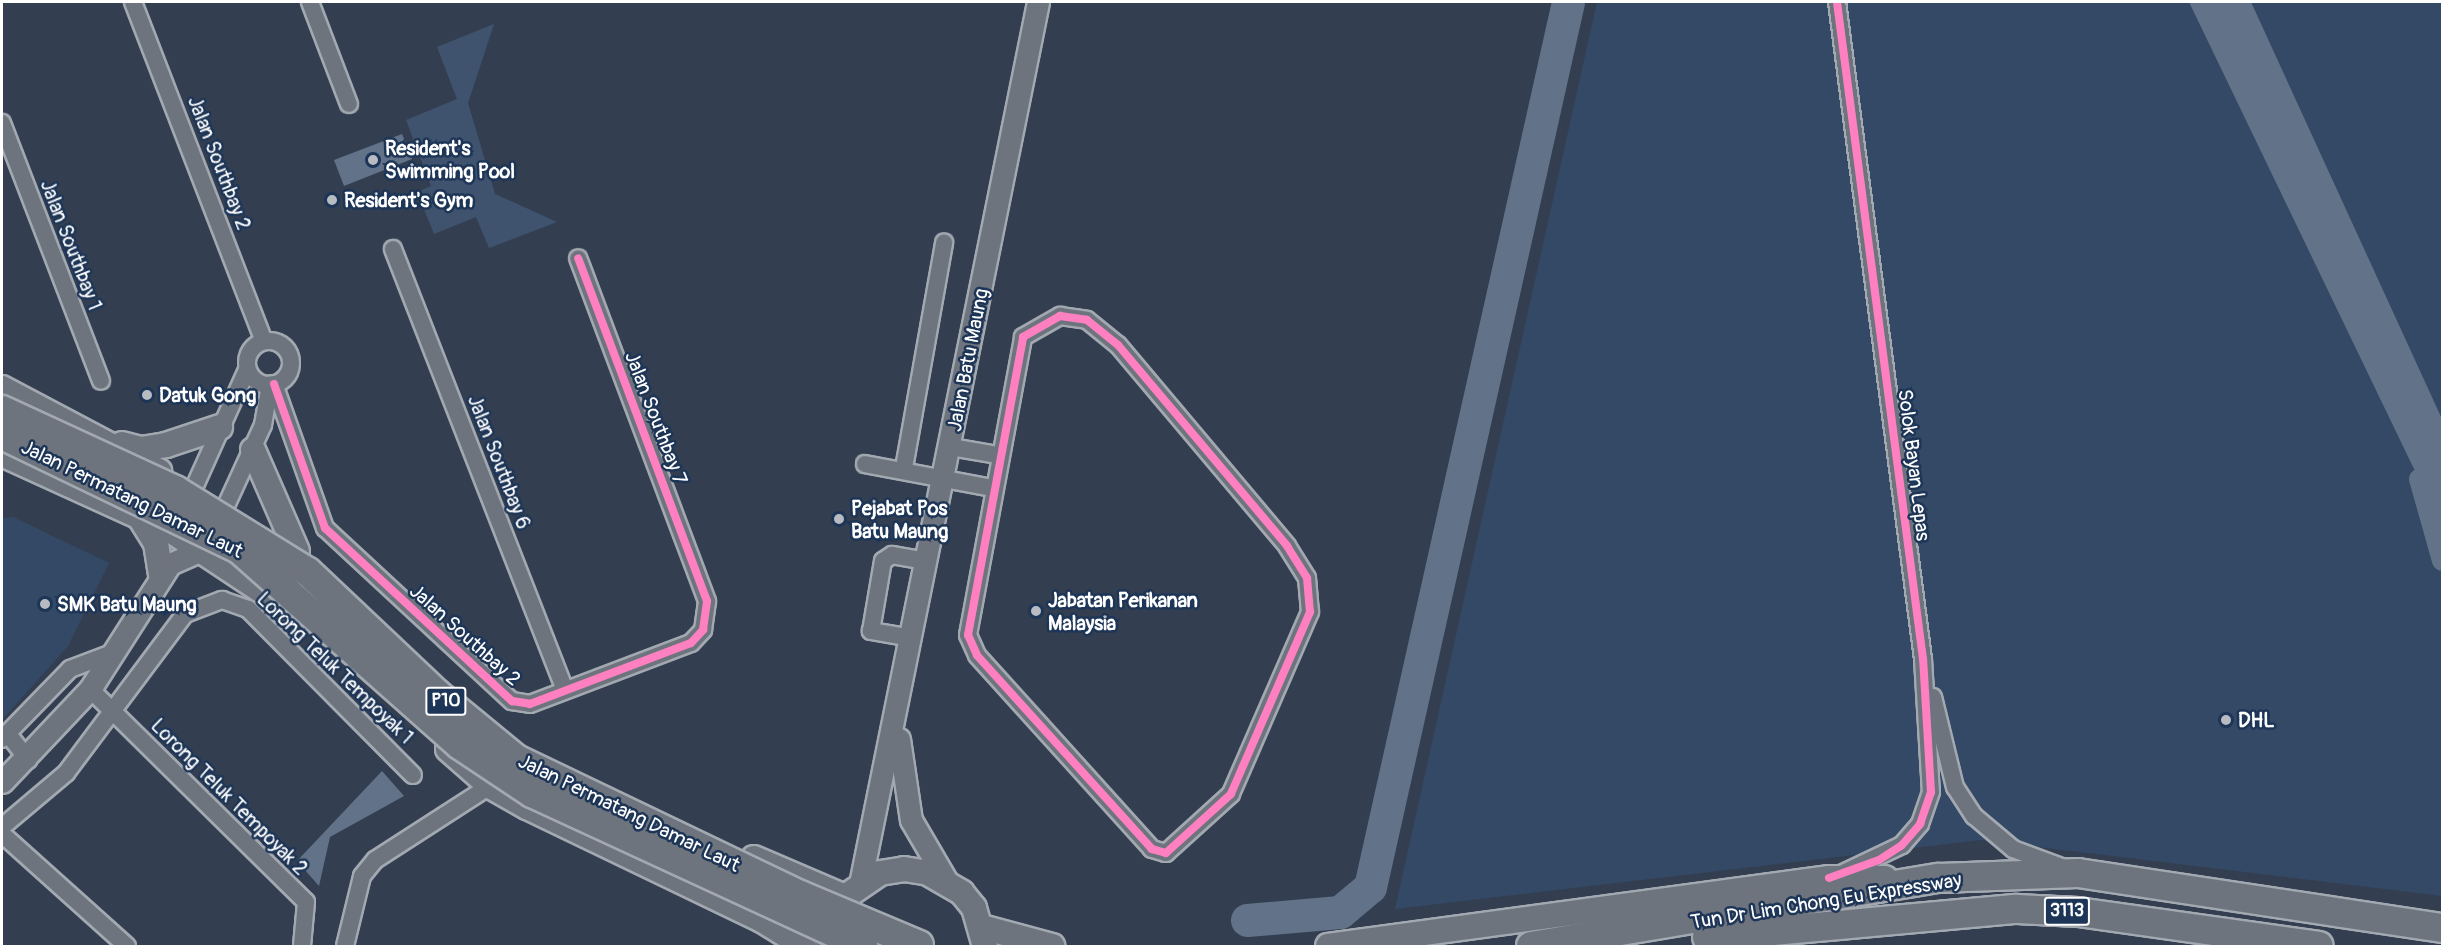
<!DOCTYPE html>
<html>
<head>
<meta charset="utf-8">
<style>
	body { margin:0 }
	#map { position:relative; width:2444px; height:948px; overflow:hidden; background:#333f51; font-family:Pangolin,sans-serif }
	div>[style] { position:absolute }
	.built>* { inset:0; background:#344965 }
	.green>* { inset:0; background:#40536e }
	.water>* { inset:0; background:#627389 }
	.canal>* { height:20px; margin:-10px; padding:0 10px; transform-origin:10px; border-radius:10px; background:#627389 }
	.river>* { height:33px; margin:-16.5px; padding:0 16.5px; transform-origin:16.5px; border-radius:16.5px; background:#627389 }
	.roads { filter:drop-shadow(2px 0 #a3a9b1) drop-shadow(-2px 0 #a3a9b1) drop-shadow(0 2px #a3a9b1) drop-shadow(0 -2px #a3a9b1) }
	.minor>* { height:16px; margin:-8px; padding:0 8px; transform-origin:8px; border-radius:8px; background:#6e747e }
	.minor>.ring { margin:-8px; padding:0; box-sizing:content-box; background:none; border:16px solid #6e747e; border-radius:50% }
	.tertiary>* { height:21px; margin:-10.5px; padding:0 10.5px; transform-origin:10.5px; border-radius:10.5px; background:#6e747e }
	.secondary>* { height:24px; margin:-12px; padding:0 12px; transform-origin:12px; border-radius:12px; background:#6e747e }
	.trunk>* { height:28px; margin:-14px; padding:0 14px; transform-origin:14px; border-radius:14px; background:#6e747e }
	.bridges { filter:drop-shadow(2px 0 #a3a9b1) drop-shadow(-2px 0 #a3a9b1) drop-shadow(0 2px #a3a9b1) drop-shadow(0 -2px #a3a9b1) }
	.trunk-bridge>* { height:28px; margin:-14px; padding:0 14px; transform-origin:14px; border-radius:14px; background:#6e747e }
	.cycleway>* { height:8px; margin:-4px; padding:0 4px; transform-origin:4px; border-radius:4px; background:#ff80c0 }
	.dots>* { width:16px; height:16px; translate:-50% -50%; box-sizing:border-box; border:3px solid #1d3557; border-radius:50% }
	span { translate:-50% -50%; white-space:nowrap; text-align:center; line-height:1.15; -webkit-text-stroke:5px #1d3557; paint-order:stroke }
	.shield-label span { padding:2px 4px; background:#1d3557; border:2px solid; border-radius:4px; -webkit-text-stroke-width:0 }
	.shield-label { font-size:18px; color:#fff; font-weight:700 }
	.poi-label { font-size:20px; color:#fff; font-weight:700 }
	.left { translate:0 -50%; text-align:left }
	.street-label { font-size:20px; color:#fff }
	.frame { position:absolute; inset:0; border:3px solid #fff; pointer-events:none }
</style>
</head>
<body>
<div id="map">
	<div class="built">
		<div style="clip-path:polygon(1597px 2px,2442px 2px,2442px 896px,1981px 840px,1395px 909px)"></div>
		<div style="clip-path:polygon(13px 517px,109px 563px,68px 646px,2px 720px,2px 518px)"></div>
	</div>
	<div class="green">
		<div style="clip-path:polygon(494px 24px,468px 103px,495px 194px,557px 222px,489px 248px,476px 217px,434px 234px,417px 192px,431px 186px,406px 120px,457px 99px,437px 47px)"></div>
	</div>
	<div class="water">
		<div style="clip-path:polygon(2189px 2px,2251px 2px,2442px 419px,2442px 561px,2427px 496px)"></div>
		<div style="clip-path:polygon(402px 134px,412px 159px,344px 186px,334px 160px)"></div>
		<div style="clip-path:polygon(382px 771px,404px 796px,330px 837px,319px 886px,297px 861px)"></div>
	</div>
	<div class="canal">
		<div style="left:2419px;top:479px;width:85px;rotate:74.3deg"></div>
	</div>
	<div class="river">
		<div style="left:1247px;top:920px;width:93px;rotate:-4.9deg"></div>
		<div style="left:1340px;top:912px;width:39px;rotate:-40deg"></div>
		<div style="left:1370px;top:887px;width:907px;rotate:-77.39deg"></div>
	</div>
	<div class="roads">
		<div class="minor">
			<div style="left:133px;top:2px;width:363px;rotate:68.9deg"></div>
			<div style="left:310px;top:2px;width:109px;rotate:69.1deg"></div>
			<div style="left:1837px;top:2px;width:663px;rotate:82.54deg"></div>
			<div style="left:1923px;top:659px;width:133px;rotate:86.6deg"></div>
			<div style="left:1931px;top:792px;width:34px;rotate:109deg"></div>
			<div style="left:1920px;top:824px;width:28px;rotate:131deg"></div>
			<div style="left:1902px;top:845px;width:68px;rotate:154.6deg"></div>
			<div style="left:2px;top:123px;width:276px;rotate:69deg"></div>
			<div style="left:393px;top:249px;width:473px;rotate:68.7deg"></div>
			<div style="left:1060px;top:316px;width:27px;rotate:8deg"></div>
			<div style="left:1087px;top:320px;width:40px;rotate:39deg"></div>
			<div style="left:1118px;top:345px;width:263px;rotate:49.9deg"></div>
			<div style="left:1287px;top:546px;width:38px;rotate:58deg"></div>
			<div style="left:1307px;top:578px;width:34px;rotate:85deg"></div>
			<div style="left:1310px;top:612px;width:198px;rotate:113.5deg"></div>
			<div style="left:1231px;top:794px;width:88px;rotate:137.8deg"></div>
			<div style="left:1166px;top:853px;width:15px;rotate:-164deg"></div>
			<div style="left:1152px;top:849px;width:261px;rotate:-132.1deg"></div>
			<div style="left:977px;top:655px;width:22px;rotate:-114deg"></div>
			<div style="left:968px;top:635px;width:303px;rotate:-79.5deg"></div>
			<div style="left:1023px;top:337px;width:43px;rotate:-29.6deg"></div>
			<div class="ring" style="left:247px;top:341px;width:28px;height:28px"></div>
			<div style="left:274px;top:384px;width:153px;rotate:70.5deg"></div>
			<div style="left:325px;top:528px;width:255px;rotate:42.8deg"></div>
			<div style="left:512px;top:701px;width:18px;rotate:9deg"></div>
			<div style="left:530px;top:704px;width:172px;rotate:-20.8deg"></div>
			<div style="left:691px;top:643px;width:18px;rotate:-47deg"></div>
			<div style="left:703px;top:630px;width:29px;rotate:-82deg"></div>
			<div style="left:707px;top:601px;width:366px;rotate:-110.6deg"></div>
			<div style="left:951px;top:447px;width:48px;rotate:9.7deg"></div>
			<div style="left:865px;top:464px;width:129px;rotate:10.7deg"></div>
			<div style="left:904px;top:468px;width:229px;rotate:-79.9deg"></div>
			<div style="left:193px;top:490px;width:132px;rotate:-65.8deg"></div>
			<div style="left:225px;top:508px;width:91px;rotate:-65.4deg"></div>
			<div style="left:263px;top:425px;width:41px;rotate:-80.1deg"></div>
			<div style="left:912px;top:638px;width:42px;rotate:-170.3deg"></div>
			<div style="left:871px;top:631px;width:71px;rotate:-80.3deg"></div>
			<div style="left:883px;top:561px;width:11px;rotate:-34deg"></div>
			<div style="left:892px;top:555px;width:36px;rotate:10deg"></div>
			<div style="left:90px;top:689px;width:303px;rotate:44.6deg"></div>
			<div style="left:306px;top:902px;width:44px;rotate:95.2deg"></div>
			<div style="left:1933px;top:697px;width:93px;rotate:76.3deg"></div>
			<div style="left:1955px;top:787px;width:35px;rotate:57deg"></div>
			<div style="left:1974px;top:816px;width:51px;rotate:40.2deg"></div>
			<div style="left:2013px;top:849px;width:54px;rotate:20.4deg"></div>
			<div style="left:8px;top:734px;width:33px;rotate:52deg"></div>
			<div style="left:2px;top:739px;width:98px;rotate:-45.8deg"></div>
			<div style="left:70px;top:669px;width:48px;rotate:-20.7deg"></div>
			<div style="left:2px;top:827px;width:84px;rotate:-40.2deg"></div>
			<div style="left:66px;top:773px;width:199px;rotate:-53.2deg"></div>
			<div style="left:185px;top:614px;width:40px;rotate:-21deg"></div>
			<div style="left:222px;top:600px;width:28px;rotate:19deg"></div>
			<div style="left:248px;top:609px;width:234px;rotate:45.2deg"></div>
			<div style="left:2px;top:834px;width:168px;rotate:41.9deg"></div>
			<div style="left:345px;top:946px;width:72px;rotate:-76.3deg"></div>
			<div style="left:362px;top:876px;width:21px;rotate:-51deg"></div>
			<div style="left:375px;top:860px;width:137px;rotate:-32.8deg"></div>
		</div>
		<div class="tertiary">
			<div style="left:899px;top:739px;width:82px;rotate:81.6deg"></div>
			<div style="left:911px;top:820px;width:69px;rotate:59.7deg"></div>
			<div style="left:2px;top:782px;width:128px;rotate:-46.6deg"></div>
			<div style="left:90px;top:689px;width:148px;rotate:-57.4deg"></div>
			<div style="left:170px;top:564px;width:36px;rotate:-24deg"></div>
			<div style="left:203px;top:549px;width:10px;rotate:-61deg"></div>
			<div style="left:860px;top:884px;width:900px;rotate:-78.59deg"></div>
		</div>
		<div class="secondary">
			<div style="left:2px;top:388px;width:178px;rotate:27.9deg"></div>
			<div style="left:122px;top:444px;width:20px;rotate:15deg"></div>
			<div style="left:141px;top:449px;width:25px;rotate:-9deg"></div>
			<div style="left:166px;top:445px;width:57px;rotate:-18.4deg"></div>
			<div style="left:253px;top:450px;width:110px;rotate:66.5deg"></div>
			<div style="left:2px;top:454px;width:188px;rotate:24.5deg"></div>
			<div style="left:173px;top:532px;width:136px;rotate:33.6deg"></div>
			<div style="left:139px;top:516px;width:32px;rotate:58deg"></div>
			<div style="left:156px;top:543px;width:33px;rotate:81deg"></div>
			<div style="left:448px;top:749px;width:56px;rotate:41.4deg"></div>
			<div style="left:490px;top:786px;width:43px;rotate:29.6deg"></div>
			<div style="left:527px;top:807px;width:261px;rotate:25.7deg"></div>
			<div style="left:762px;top:920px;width:49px;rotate:31.8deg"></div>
			<div style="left:754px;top:858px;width:99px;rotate:23.2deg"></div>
			<div style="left:982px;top:927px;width:73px;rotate:15.2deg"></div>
			<div style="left:827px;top:946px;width:31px;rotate:-79deg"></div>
			<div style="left:833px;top:916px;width:22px;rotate:-58deg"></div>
			<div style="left:845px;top:897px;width:42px;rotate:-34.4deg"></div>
			<div style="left:880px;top:873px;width:24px;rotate:-9deg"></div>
			<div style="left:904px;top:869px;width:24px;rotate:9deg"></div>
			<div style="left:928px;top:873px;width:39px;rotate:30deg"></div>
			<div style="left:962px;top:893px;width:19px;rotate:51deg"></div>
			<div style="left:974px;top:908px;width:40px;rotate:74deg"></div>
			<div style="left:1328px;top:946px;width:506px;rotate:-7.73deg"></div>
			<div style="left:1829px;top:878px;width:56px"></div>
		</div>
		<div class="trunk">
			<div style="left:1707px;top:937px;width:311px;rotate:-5.2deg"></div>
			<div style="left:2017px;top:909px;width:61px;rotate:2.8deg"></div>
			<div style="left:2078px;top:912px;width:243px;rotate:8deg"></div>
			<div style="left:1531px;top:946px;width:414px;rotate:-9.5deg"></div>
			<div style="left:1939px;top:878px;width:139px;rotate:-2.1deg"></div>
			<div style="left:2078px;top:873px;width:368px;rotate:8.6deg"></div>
		</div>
	</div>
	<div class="bridges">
		<div class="trunk-bridge">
			<div style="left:2px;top:410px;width:191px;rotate:24.8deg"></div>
			<div style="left:175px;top:490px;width:156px;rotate:31.7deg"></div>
			<div style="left:308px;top:572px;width:176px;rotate:43.4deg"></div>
			<div style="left:436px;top:693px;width:104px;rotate:39.5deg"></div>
			<div style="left:516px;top:759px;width:315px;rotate:25.6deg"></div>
			<div style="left:800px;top:895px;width:129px;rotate:22.8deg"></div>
			<div style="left:2px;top:435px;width:263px;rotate:25.7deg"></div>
			<div style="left:239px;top:549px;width:295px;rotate:41.6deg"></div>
			<div style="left:460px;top:745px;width:87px;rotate:33.7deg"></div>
			<div style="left:532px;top:793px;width:365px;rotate:24.8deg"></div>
		</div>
	</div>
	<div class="cycleway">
		<div style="left:1060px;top:316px;width:27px;rotate:8deg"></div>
		<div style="left:1087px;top:320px;width:40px;rotate:39deg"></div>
		<div style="left:1118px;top:345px;width:263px;rotate:49.9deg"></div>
		<div style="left:1287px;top:546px;width:38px;rotate:58deg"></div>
		<div style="left:1307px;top:578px;width:34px;rotate:85deg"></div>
		<div style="left:1310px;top:612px;width:198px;rotate:113.5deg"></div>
		<div style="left:1231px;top:794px;width:88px;rotate:137.8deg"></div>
		<div style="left:1166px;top:853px;width:15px;rotate:-164deg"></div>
		<div style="left:1152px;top:849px;width:261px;rotate:-132.1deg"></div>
		<div style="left:977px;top:655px;width:22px;rotate:-114deg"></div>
		<div style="left:968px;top:635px;width:303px;rotate:-79.5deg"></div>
		<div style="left:1023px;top:337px;width:43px;rotate:-29.6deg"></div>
		<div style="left:274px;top:384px;width:153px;rotate:70.5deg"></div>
		<div style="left:325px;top:528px;width:255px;rotate:42.8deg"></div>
		<div style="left:512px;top:701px;width:18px;rotate:9deg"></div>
		<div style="left:530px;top:704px;width:172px;rotate:-20.8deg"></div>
		<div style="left:691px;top:643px;width:18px;rotate:-47deg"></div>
		<div style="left:703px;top:630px;width:29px;rotate:-82deg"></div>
		<div style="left:707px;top:601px;width:366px;rotate:-110.6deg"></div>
		<div style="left:1829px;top:878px;width:53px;rotate:-19.8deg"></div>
		<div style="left:1879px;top:860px;width:27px;rotate:-33deg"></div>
		<div style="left:1902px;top:845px;width:28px;rotate:-49deg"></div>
		<div style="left:1920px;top:824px;width:34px;rotate:-71deg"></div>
		<div style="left:1931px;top:792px;width:133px;rotate:-93.4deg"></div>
		<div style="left:1923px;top:659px;width:663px;rotate:-97.46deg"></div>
	</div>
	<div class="dots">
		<div style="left:373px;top:160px;background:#b8bcc2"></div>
		<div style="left:332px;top:200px;background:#b8bcc2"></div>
		<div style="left:147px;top:395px;background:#b8bcc2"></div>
		<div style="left:839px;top:519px;background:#b8bcc2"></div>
		<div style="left:45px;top:604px;background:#b8bcc2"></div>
		<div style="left:1036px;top:611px;background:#b8bcc2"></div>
		<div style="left:2226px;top:720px;background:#b8bcc2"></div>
	</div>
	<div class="shield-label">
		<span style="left:446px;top:701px">P10</span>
		<span style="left:2067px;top:911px">3113</span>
	</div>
	<div class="poi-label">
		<span class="left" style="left:385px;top:160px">Resident's<br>Swimming Pool</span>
		<span class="left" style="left:344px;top:200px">Resident's Gym</span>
		<span class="left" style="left:159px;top:395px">Datuk Gong</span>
		<span class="left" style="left:851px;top:520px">Pejabat Pos<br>Batu Maung</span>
		<span class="left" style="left:1048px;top:612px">Jabatan Perikanan<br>Malaysia</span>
		<span class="left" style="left:57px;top:604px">SMK Batu Maung</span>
		<span class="left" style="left:2238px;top:720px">DHL</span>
	</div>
	<div class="street-label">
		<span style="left:219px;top:163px;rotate:69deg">Jalan Southbay 2</span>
		<span style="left:71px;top:245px;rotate:69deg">Jalan Southbay 1</span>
		<span style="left:968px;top:360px;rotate:-79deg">Jalan Batu Maung</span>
		<span style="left:656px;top:418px;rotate:69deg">Jalan Southbay 7</span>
		<span style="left:499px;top:462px;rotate:69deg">Jalan Southbay 6</span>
		<span style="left:1914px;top:465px;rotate:83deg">Solok Bayan Lepas</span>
		<span style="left:132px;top:499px;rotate:26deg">Jalan Permatang Damar Laut</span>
		<span style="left:465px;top:635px;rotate:42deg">Jalan Southbay 2</span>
		<span style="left:335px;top:668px;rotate:44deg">Lorong Teluk Tempoyak 1</span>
		<span style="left:229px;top:797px;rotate:45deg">Lorong Teluk Tempoyak 2</span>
		<span style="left:629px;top:813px;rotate:26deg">Jalan Permatang Damar Laut</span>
		<span style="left:1826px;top:901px;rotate:-9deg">Tun Dr Lim Chong Eu Expressway</span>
	</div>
	<div class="frame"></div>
</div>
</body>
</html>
